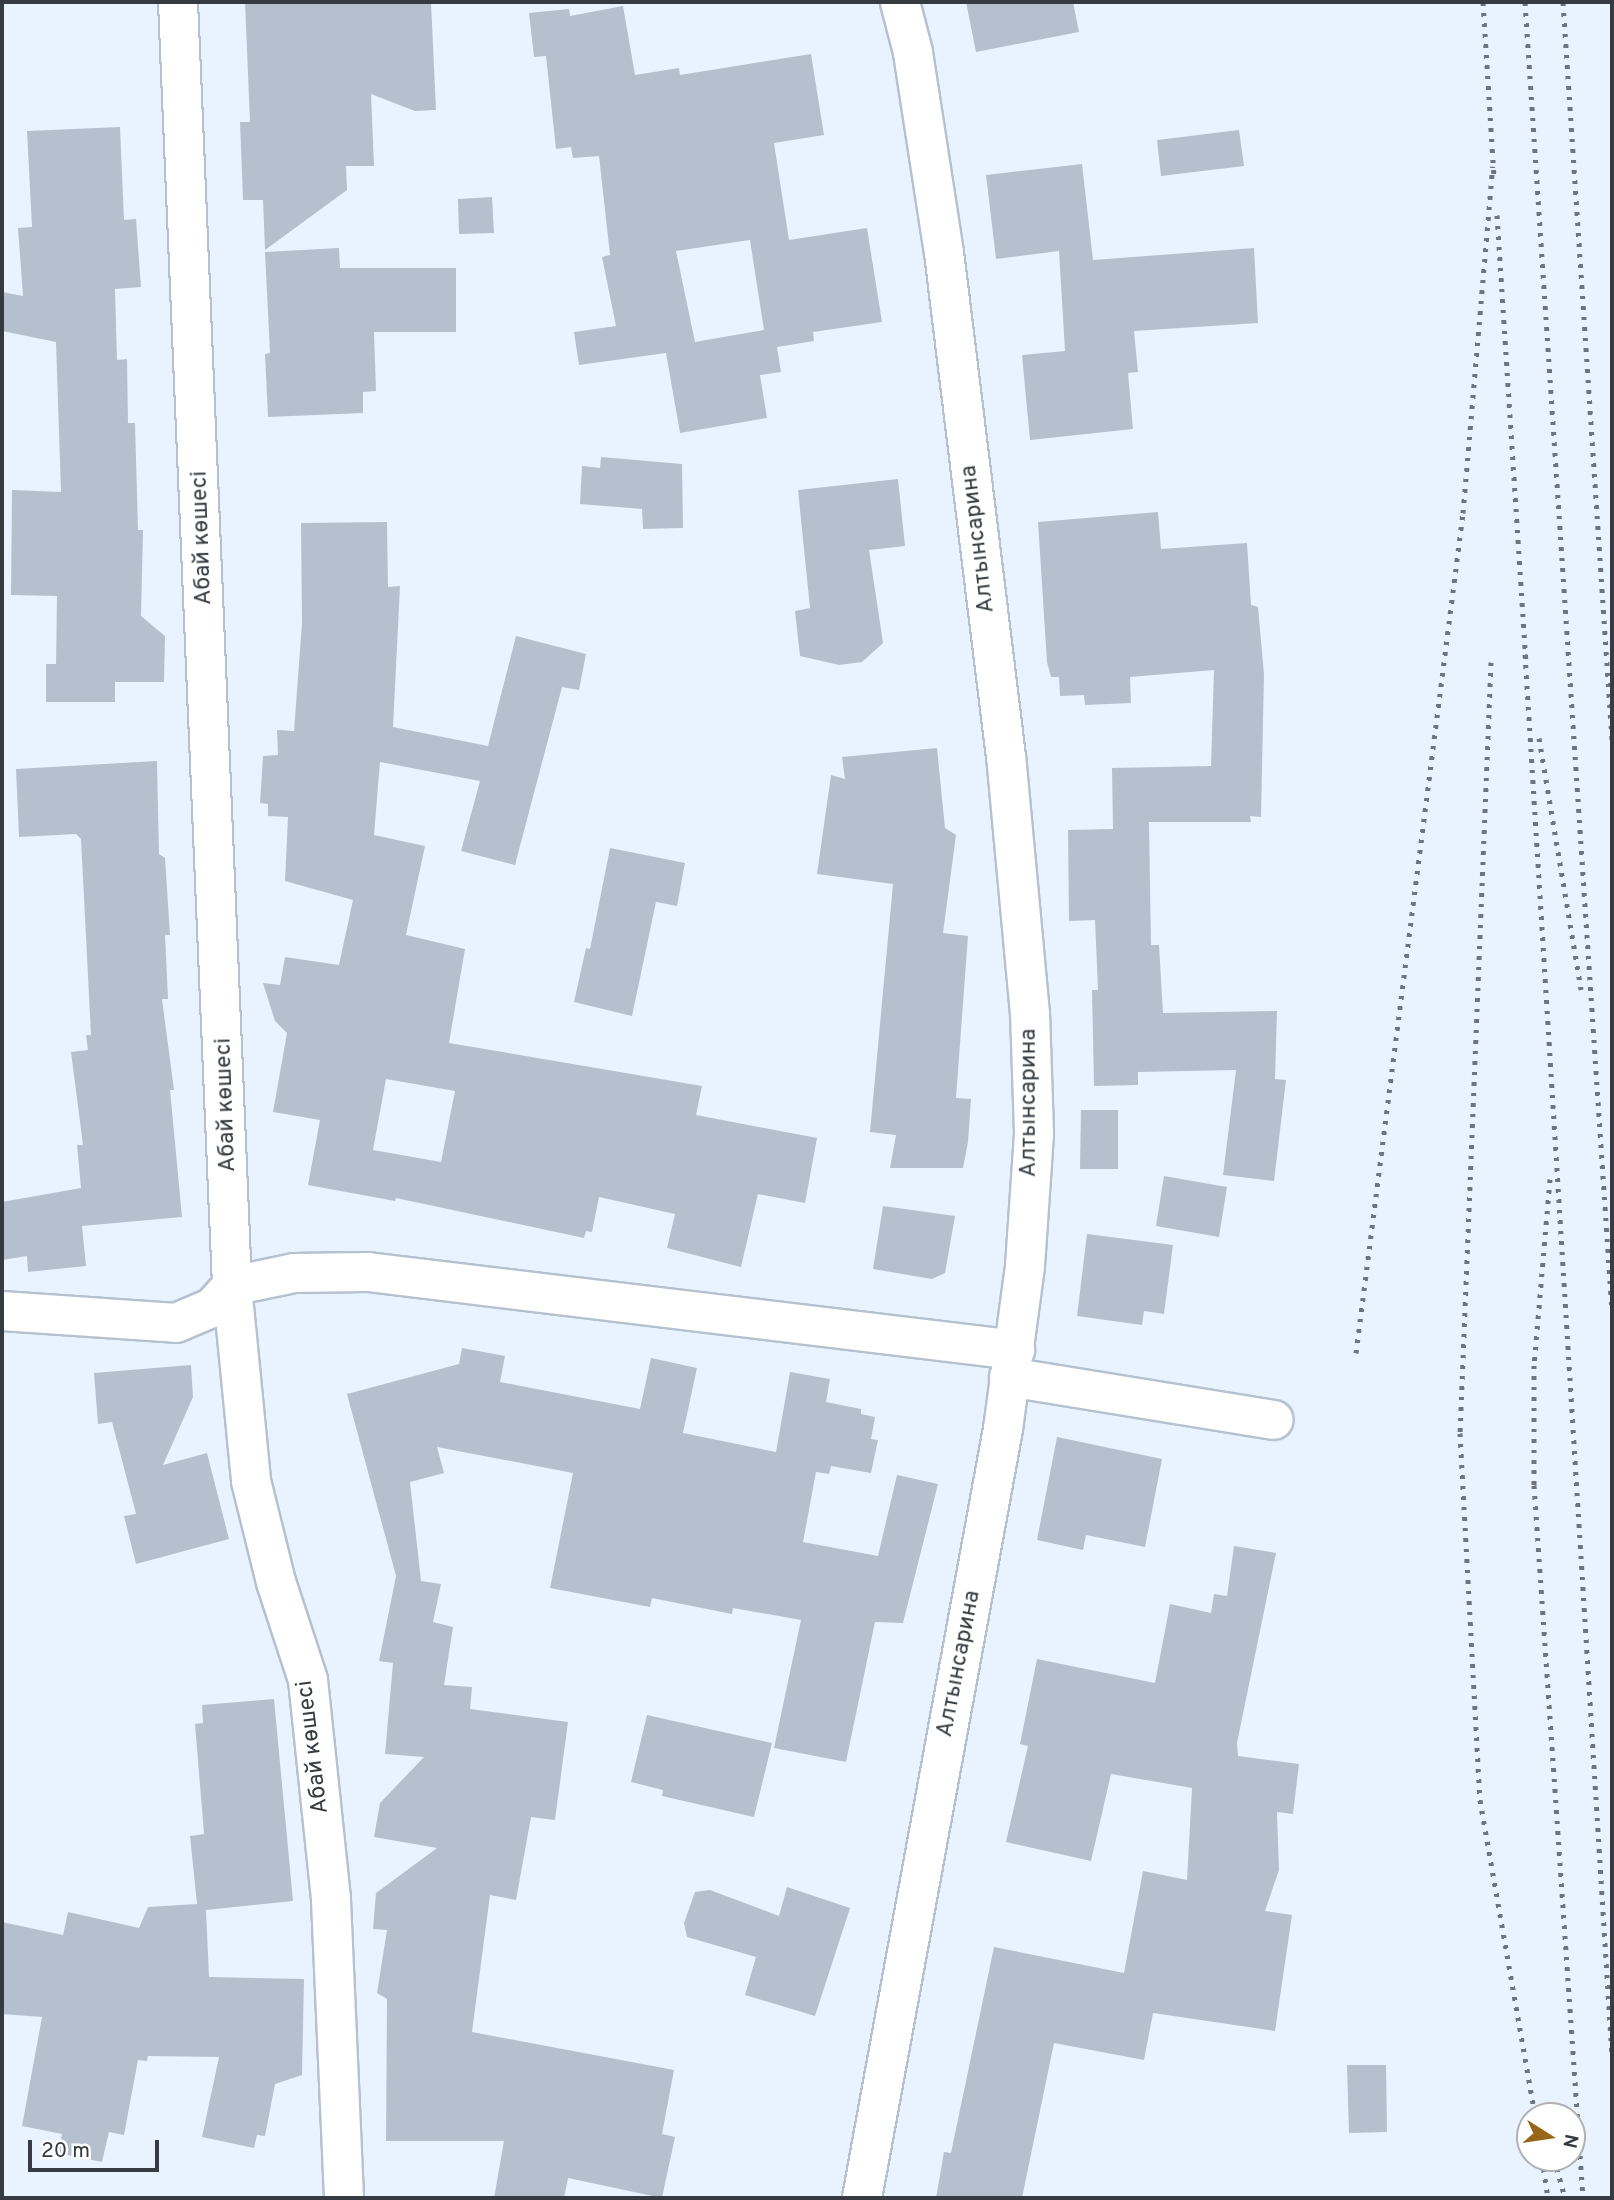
<!DOCTYPE html>
<html>
<head>
<meta charset="utf-8">
<style>
	body { margin:0 }
	#map { position:relative; width:1614px; height:2200px; overflow:hidden; background:#e9f3ff; font-family:Overpass,sans-serif }
	div>[style] { position:absolute }
	.building>* { inset:0; background:#b4c0ce }
	.roads { filter:drop-shadow(2px 0 #b5c1cf) drop-shadow(-2px 0 #b5c1cf) drop-shadow(0 2px #b5c1cf) drop-shadow(0 -2px #b5c1cf) }
	.minor>* { height:38px; margin:-19px; padding:0 19px; transform-origin:19px; border-radius:19px; background:#fff }
	.rail>* { height:5px; margin-top:-2.5px; transform-origin:0; background:repeating-linear-gradient(90deg,#6d747b 0 3.5px,transparent 0 10.5px) }
	span { translate:-50% -50%; white-space:nowrap; text-align:center; line-height:1.15; -webkit-text-stroke:5px #fff; paint-order:stroke }
	.street-label { font-size:23px; color:#363b41 }
	.frame { position:absolute; inset:0; border:4px solid #363b41; pointer-events:none }
	.north { position:absolute; left:1516px; top:2102px; width:70px; height:70px; box-sizing:border-box; background:#fff; border:2px solid #afb1b3; border-radius:50%; rotate:102deg; font-size:19px; font-weight:700; line-height:28px; text-align:center; color:#363b41 }
	.north::after { content:''; display:block; margin:auto; width:24px; height:32px; background:#976618; clip-path:polygon(50% 0,100% 100%,50% 72%,0 100%) }
	.scale { position:absolute; left:28px; top:2140px; width:131px; height:32px; box-sizing:border-box; border:4px solid #363b41; border-top:0; padding-left:9px; font-size:21px; line-height:24px; white-space:nowrap; color:#363b41; -webkit-text-stroke:5px #fff; paint-order:stroke }
</style>
</head>
<body>
<div id="map">
	<div class="building">
		<div style="clip-path:polygon(245px 2px,431px 2px,436px 110px,415px 111px,371px 94px,374px 166px,346px 166px,347px 190px,265px 250px,263px 200px,243px 200px,240px 122px,250px 122px)"></div>
		<div style="clip-path:polygon(966px 2px,1073px 2px,1079px 32px,976px 52px)"></div>
		<div style="clip-path:polygon(evenodd,623px 6px,635px 75px,679px 68px,680px 75px,811px 54px,824px 135px,774px 143px,789px 240px,867px 228px,882px 322px,813px 332px,814px 341px,777px 347px,781px 372px,760px 375px,767px 418px,680px 433px,666px 353px,579px 365px,574px 332px,616px 326px,602px 257px,610px 255px,599px 156px,573px 158px,571px 147px,556px 149px,546px 56px,534px 57px,529px 13px,569px 9px,570px 16px,623px 6px,750px 240px,764px 330px,695px 342px,676px 251px,750px 240px)"></div>
		<div style="clip-path:polygon(120px 127px,124px 220px,136px 219px,141px 287px,115px 289px,117px 360px,127px 359px,128px 423px,135px 423px,138px 530px,143px 530px,141px 616px,165px 636px,164px 682px,115px 682px,115px 702px,46px 702px,46px 664px,56px 664px,57px 596px,11px 595px,12px 490px,61px 492px,56px 342px,2px 331px,2px 292px,23px 296px,18px 228px,32px 227px,27px 131px)"></div>
		<div style="clip-path:polygon(1239px 130px,1244px 166px,1161px 176px,1157px 140px)"></div>
		<div style="clip-path:polygon(1082px 164px,1093px 260px,1254px 248px,1258px 323px,1134px 331px,1138px 372px,1128px 373px,1133px 429px,1030px 440px,1022px 355px,1065px 351px,1059px 251px,996px 259px,986px 175px)"></div>
		<div style="clip-path:polygon(492px 197px,494px 233px,459px 234px,458px 199px)"></div>
		<div style="clip-path:polygon(339px 248px,340px 268px,456px 268px,456px 332px,374px 332px,376px 391px,363px 392px,363px 413px,268px 417px,265px 354px,270px 353px,265px 252px)"></div>
		<div style="clip-path:polygon(601px 457px,682px 464px,683px 528px,643px 529px,642px 509px,580px 504px,582px 466px,600px 468px)"></div>
		<div style="clip-path:polygon(898px 479px,905px 546px,869px 550px,883px 643px,862px 662px,839px 665px,800px 656px,795px 611px,810px 608px,798px 490px)"></div>
		<div style="clip-path:polygon(1158px 512px,1161px 549px,1247px 543px,1251px 605px,1258px 607px,1264px 674px,1261px 817px,1250px 816px,1251px 822px,1149px 822px,1151px 945px,1159px 945px,1163px 1013px,1277px 1011px,1275px 1079px,1286px 1080px,1274px 1181px,1223px 1175px,1236px 1070px,1138px 1072px,1138px 1085px,1094px 1086px,1092px 990px,1098px 990px,1095px 920px,1069px 921px,1068px 830px,1113px 829px,1112px 768px,1211px 766px,1214px 670px,1130px 677px,1131px 703px,1085px 705px,1084px 695px,1060px 696px,1059px 677px,1051px 677px,1047px 662px,1038px 522px)"></div>
		<div style="clip-path:polygon(evenodd,387px 522px,388px 587px,400px 586px,393px 727px,488px 746px,516px 636px,586px 654px,579px 690px,562px 687px,515px 865px,461px 851px,480px 781px,380px 762px,374px 835px,425px 846px,406px 935px,465px 949px,449px 1043px,702px 1086px,696px 1115px,817px 1138px,805px 1203px,758px 1194px,741px 1267px,667px 1248px,675px 1214px,599px 1197px,592px 1232px,586px 1231px,584px 1238px,396px 1198px,395px 1201px,308px 1185px,320px 1120px,273px 1112px,287px 1033px,275px 1021px,263px 983px,280px 985px,285px 957px,339px 965px,353px 900px,285px 881px,288px 817px,268px 816px,268px 804px,260px 803px,263px 756px,278px 755px,277px 730px,294px 731px,302px 623px,301px 523px,387px 522px,386px 1079px,455px 1091px,441px 1162px,373px 1150px,386px 1079px)"></div>
		<div style="clip-path:polygon(937px 748px,945px 828px,956px 835px,943px 933px,968px 936px,956px 1098px,971px 1099px,968px 1142px,963px 1168px,890px 1168px,896px 1135px,870px 1132px,893px 884px,817px 874px,831px 775px,845px 779px,842px 757px)"></div>
		<div style="clip-path:polygon(157px 761px,159px 854px,165px 858px,170px 935px,165px 935px,168px 999px,162px 999px,174px 1090px,170px 1090px,182px 1217px,82px 1226px,86px 1266px,28px 1272px,27px 1256px,2px 1260px,2px 1202px,81px 1188px,77px 1145px,83px 1145px,71px 1052px,88px 1050px,86px 1035px,91px 1035px,81px 839px,76px 834px,19px 837px,16px 769px)"></div>
		<div style="clip-path:polygon(610px 848px,685px 863px,677px 906px,656px 902px,632px 1016px,574px 1002px,586px 948px,590px 949px)"></div>
		<div style="clip-path:polygon(1081px 1110px,1118px 1110px,1118px 1169px,1080px 1169px)"></div>
		<div style="clip-path:polygon(1164px 1176px,1227px 1187px,1219px 1237px,1156px 1226px)"></div>
		<div style="clip-path:polygon(883px 1206px,955px 1216px,945px 1273px,932px 1279px,873px 1269px)"></div>
		<div style="clip-path:polygon(1087px 1234px,1173px 1245px,1164px 1314px,1144px 1311px,1142px 1325px,1077px 1316px)"></div>
		<div style="clip-path:polygon(462px 1348px,505px 1356px,500px 1382px,640px 1409px,651px 1358px,697px 1368px,683px 1433px,776px 1452px,790px 1372px,830px 1379px,826px 1402px,861px 1409px,861px 1414px,875px 1417px,871px 1439px,878px 1440px,871px 1473px,831px 1466px,829px 1474px,816px 1472px,803px 1542px,878px 1556px,897px 1475px,938px 1484px,903px 1623px,875px 1622px,846px 1762px,774px 1748px,801px 1620px,733px 1608px,732px 1614px,652px 1598px,650px 1607px,550px 1588px,573px 1473px,437px 1447px,444px 1473px,410px 1482px,421px 1581px,441px 1584px,433px 1622px,453px 1627px,444px 1685px,472px 1687px,470px 1709px,568px 1722px,555px 1820px,531px 1817px,516px 1900px,490px 1895px,472px 2032px,674px 2070px,662px 2134px,675px 2137px,662px 2198px,568px 2178px,564px 2198px,494px 2198px,504px 2141px,386px 2141px,387px 1999px,377px 1993px,387px 1930px,373px 1929px,376px 1893px,437px 1848px,374px 1837px,380px 1803px,424px 1757px,385px 1754px,393px 1663px,379px 1661px,396px 1576px,347px 1394px,459px 1364px)"></div>
		<div style="clip-path:polygon(191px 1365px,193px 1397px,163px 1465px,207px 1453px,229px 1539px,136px 1564px,124px 1516px,136px 1514px,112px 1422px,98px 1424px,94px 1373px)"></div>
		<div style="clip-path:polygon(1057px 1437px,1162px 1459px,1145px 1547px,1086px 1535px,1083px 1550px,1037px 1540px)"></div>
		<div style="clip-path:polygon(1234px 1546px,1276px 1553px,1237px 1743px,1238px 1756px,1299px 1764px,1293px 1814px,1277px 1812px,1279px 1870px,1265px 1911px,1292px 1915px,1275px 2031px,1153px 2013px,1144px 2060px,1054px 2043px,1022px 2198px,936px 2198px,944px 2152px,951px 2153px,994px 1947px,1124px 1973px,1143px 1871px,1187px 1880px,1192px 1788px,1111px 1774px,1091px 1861px,1006px 1842px,1028px 1746px,1020px 1744px,1037px 1659px,1155px 1683px,1170px 1604px,1211px 1613px,1214px 1594px,1227px 1596px)"></div>
		<div style="clip-path:polygon(274px 1699px,293px 1901px,206px 1910px,209px 1977px,304px 1979px,302px 2075px,275px 2084px,265px 2136px,257px 2135px,254px 2148px,202px 2137px,219px 2057px,148px 2056px,147px 2061px,138px 2060px,124px 2135px,109px 2132px,102px 2162px,58px 2153px,62px 2134px,22px 2126px,42px 2017px,2px 2014px,2px 1922px,63px 1935px,68px 1912px,139px 1928px,148px 1907px,197px 1904px,190px 1836px,204px 1834px,195px 1724px,203px 1723px,202px 1705px)"></div>
		<div style="clip-path:polygon(647px 1715px,772px 1743px,754px 1817px,662px 1796px,663px 1790px,631px 1782px)"></div>
		<div style="clip-path:polygon(787px 1887px,850px 1908px,815px 2016px,745px 1995px,756px 1957px,687px 1937px,684px 1923px,695px 1892px,710px 1890px,779px 1916px)"></div>
		<div style="clip-path:polygon(1347px 2065px,1386px 2065px,1387px 2132px,1349px 2133px)"></div>
	</div>
	<div class="roads">
		<div class="minor">
			<div style="left:178px;top:2px;width:1285px;rotate:87.59deg"></div>
			<div style="left:232px;top:1286px;width:196px;rotate:84.4deg"></div>
			<div style="left:251px;top:1481px;width:104px;rotate:76.1deg"></div>
			<div style="left:276px;top:1582px;width:103px;rotate:71.9deg"></div>
			<div style="left:308px;top:1680px;width:221px;rotate:84deg"></div>
			<div style="left:331px;top:1900px;width:298px;rotate:87.5deg"></div>
			<div style="left:2px;top:1311px;width:174px;rotate:3.9deg"></div>
			<div style="left:176px;top:1323px;width:39px;rotate:-23deg"></div>
			<div style="left:212px;top:1308px;width:30px;rotate:-48deg"></div>
			<div style="left:232px;top:1286px;width:63px;rotate:-11.8deg"></div>
			<div style="left:294px;top:1273px;width:74px;rotate:-0.8deg"></div>
			<div style="left:368px;top:1272px;width:652px;rotate:6.87deg"></div>
			<div style="left:1009px;top:1377px;width:268px;rotate:9.2deg"></div>
			<div style="left:862px;top:2198px;width:782px;rotate:-79.61deg"></div>
			<div style="left:1003px;top:1429px;width:164px;rotate:-82.3deg"></div>
			<div style="left:1025px;top:1266px;width:133px;rotate:-86.1deg"></div>
			<div style="left:1034px;top:1133px;width:119px;rotate:-91.9deg"></div>
			<div style="left:1030px;top:1014px;width:258px;rotate:-95.3deg"></div>
			<div style="left:1006px;top:757px;width:508px;rotate:-97.01deg"></div>
			<div style="left:944px;top:253px;width:203px;rotate:-98.8deg"></div>
			<div style="left:913px;top:52px;width:52px;rotate:-104.6deg"></div>
		</div>
	</div>
	<div class="rail">
		<div style="left:1483px;top:2px;width:174px;rotate:86.4deg"></div>
		<div style="left:1525px;top:2px;width:1312px;rotate:86.2deg"></div>
		<div style="left:1563px;top:2px;width:740px;rotate:86.2deg"></div>
		<div style="left:1497px;top:215px;width:448px;rotate:86.3deg"></div>
		<div style="left:1525px;top:654px;width:1405px;rotate:86.45deg"></div>
		<div style="left:1491px;top:662px;width:772px;rotate:92.3deg"></div>
		<div style="left:1460px;top:1433px;width:368px;rotate:86.9deg"></div>
		<div style="left:1480px;top:1800px;width:321px;rotate:80.1deg"></div>
		<div style="left:1539px;top:738px;width:255px;rotate:80.5deg"></div>
		<div style="left:1550px;top:1179px;width:187px;rotate:94.9deg"></div>
		<div style="left:1534px;top:1365px;width:120px;rotate:90deg"></div>
		<div style="left:1534px;top:1485px;width:715px;rotate:86.07deg"></div>
		<div style="left:1356px;top:1353px;width:847px;rotate:-82.74deg"></div>
		<div style="left:1463px;top:513px;width:348px;rotate:-85.1deg"></div>
		<div style="left:1542px;top:2158px;width:40px;rotate:81.5deg"></div>
		<div style="left:1554px;top:2158px;width:41px;rotate:74.6deg"></div>
	</div>
	<div class="street-label">
		<span style="left:203px;top:538px;rotate:-92deg">Абай көшесі</span>
		<span style="left:979px;top:539px;rotate:-97deg">Алтынсарина</span>
		<span style="left:1030px;top:1103px;rotate:-90deg">Алтынсарина</span>
		<span style="left:227px;top:1105px;rotate:-92deg">Абай көшесі</span>
		<span style="left:960px;top:1664px;rotate:-79deg">Алтынсарина</span>
		<span style="left:314px;top:1747px;rotate:-97deg">Абай көшесі</span>
	</div>
	<div class="frame"></div>
	<div class="north">N</div>
	<div class="scale">20 m</div>
</div>
</body>
</html>
